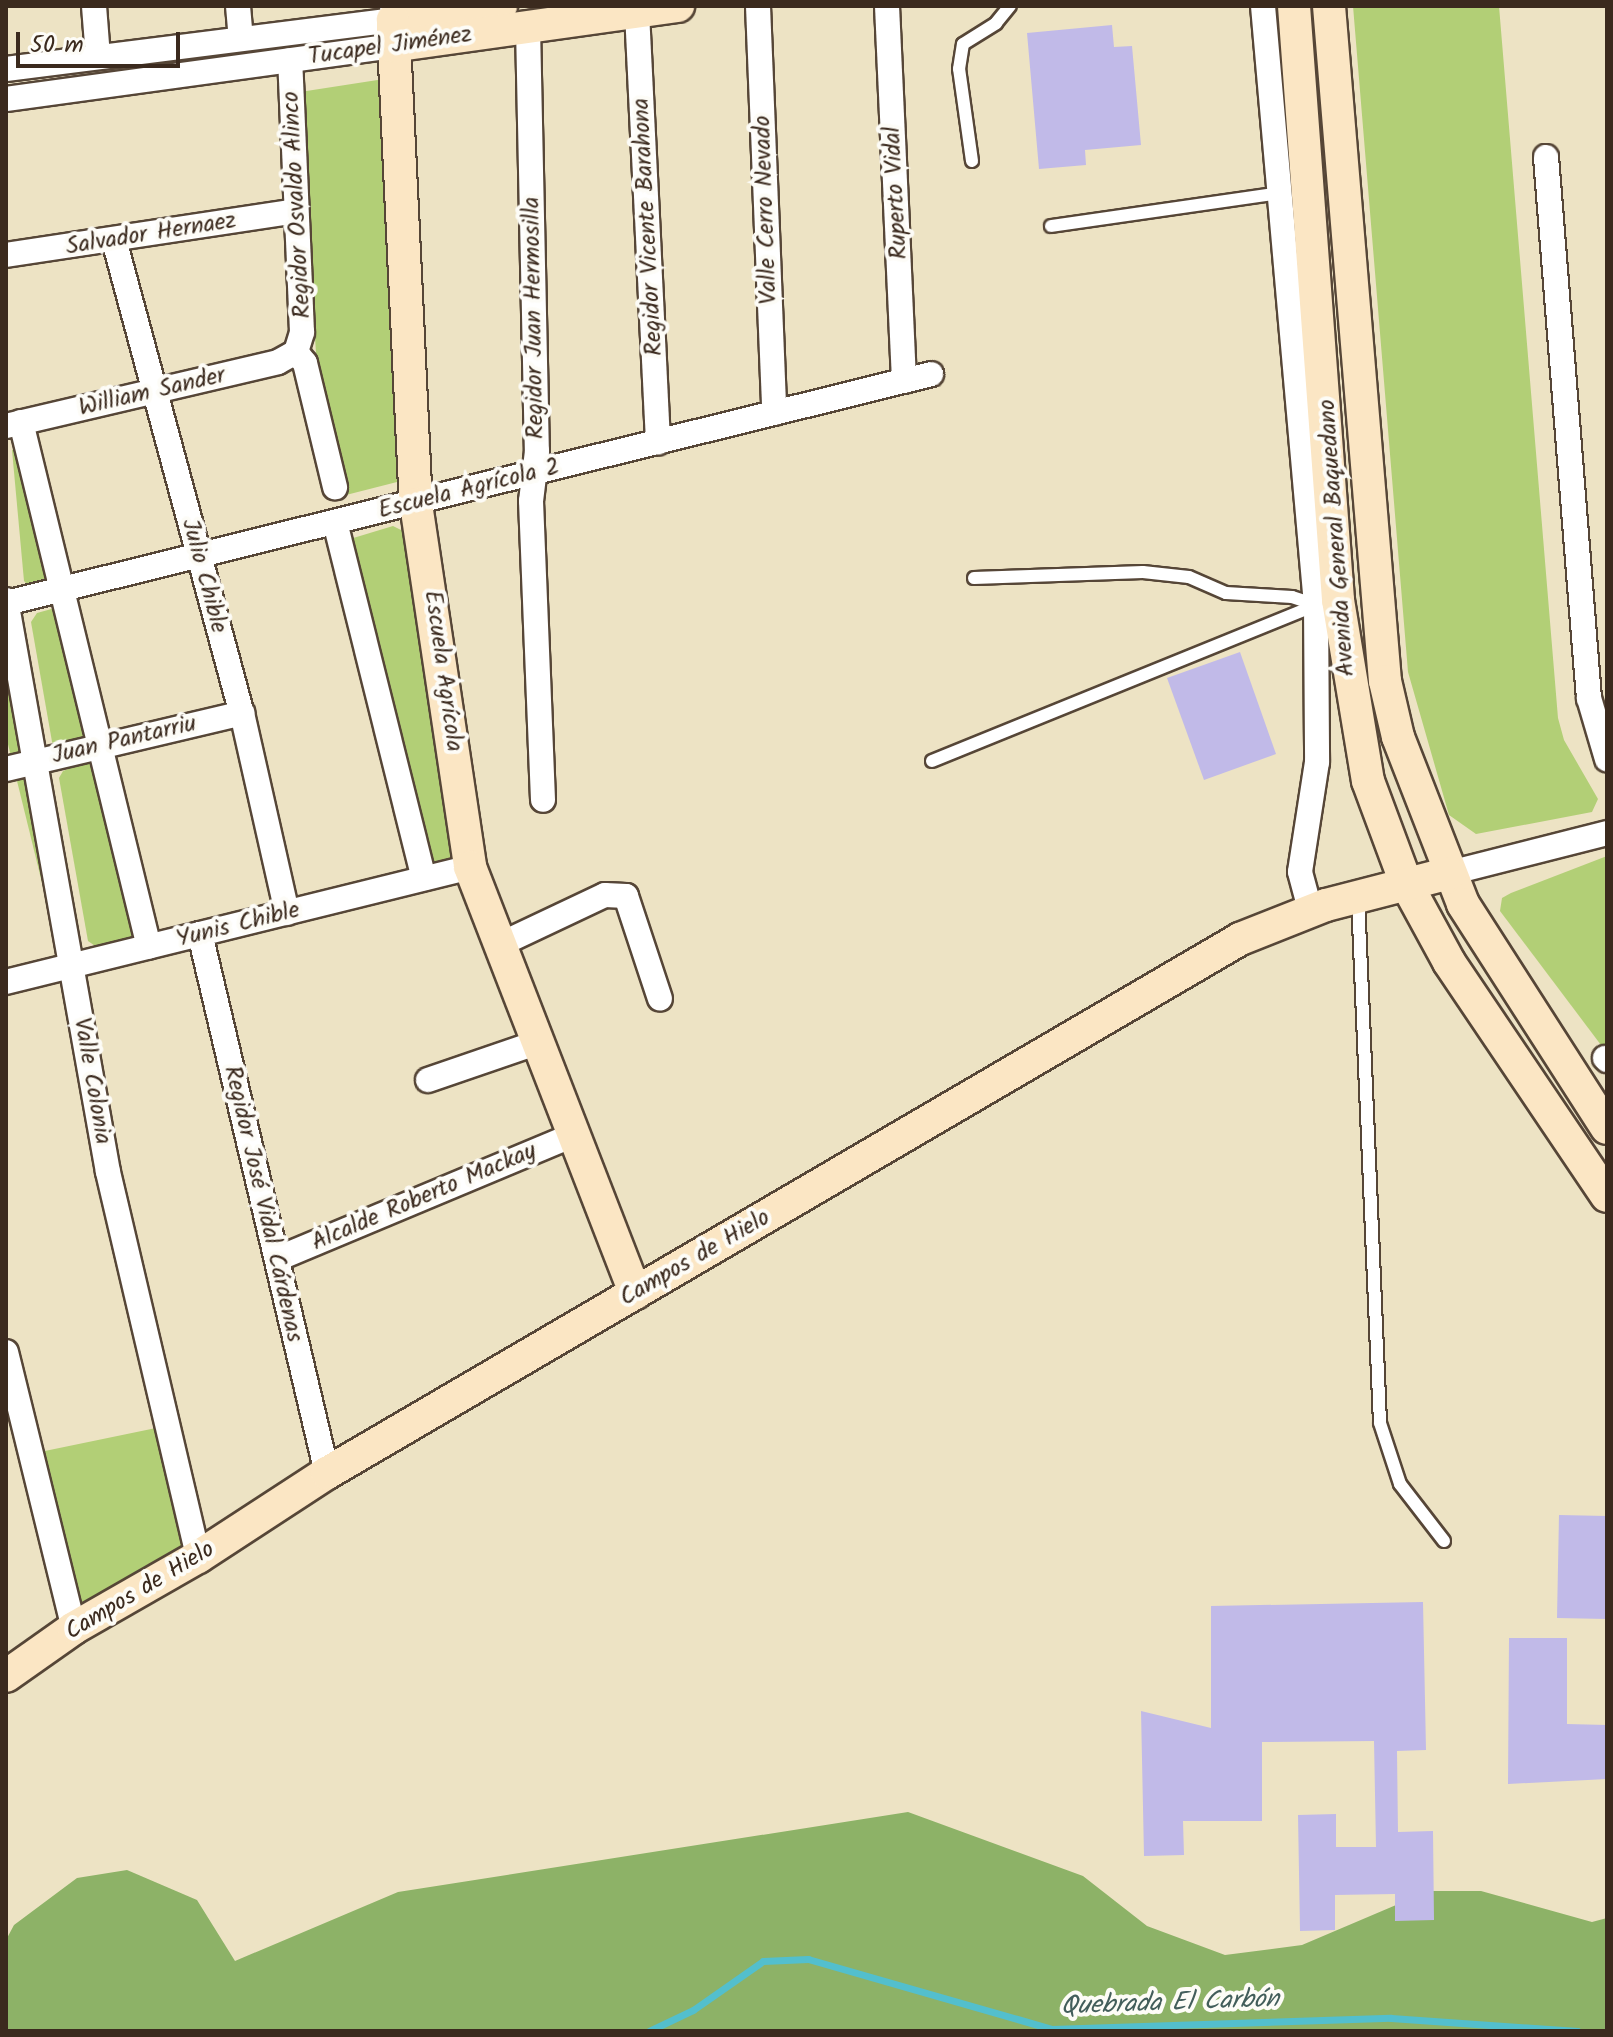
<!DOCTYPE html>
<html>
<head>
<meta charset="utf-8">
<style>
	body { margin:0 }
	#map { position:relative; width:1613px; height:2037px; overflow:hidden; background:#ede3c4; font-family:Kalam,sans-serif }
	div>[style] { position:absolute }
	.green>* { inset:0; background:#b2cf76 }
	.forest>* { inset:0; background:#8db267 }
	.stream>* { height:7px; margin:-3.5px; padding:0 3.5px; transform-origin:3.5px; border-radius:3.5px; background:#53bfcd }
	.building>* { inset:0; background:#c1bae8 }
	.roads { filter:drop-shadow(2px 0 #564637) drop-shadow(-2px 0 #564637) drop-shadow(0 2px #564637) drop-shadow(0 -2px #564637) }
	.lane>* { height:12px; margin:-6px; padding:0 6px; transform-origin:6px; border-radius:6px; background:#fff }
	.street>* { height:24px; margin:-12px; padding:0 12px; transform-origin:12px; border-radius:12px; background:#fff }
	.secondary>* { height:32px; margin:-16px; padding:0 16px; transform-origin:16px; border-radius:16px; background:#fbe6c4 }
	span { translate:-50% -50%; white-space:nowrap; text-align:center; line-height:1.15; -webkit-text-stroke:8px #fdfcf7; paint-order:stroke }
	.street-label { font-size:24px; color:#3b2a1e }
	.water-label { font-size:26px; color:#435e5b; font-style:italic }
	.frame { position:absolute; inset:0; border:8px solid #3b2a1e; pointer-events:none }
	.scale { position:absolute; left:16px; top:32px; width:164px; height:36px; box-sizing:border-box; border:4px solid #3b2a1e; border-top:0; padding-left:10px; font-size:24px; line-height:28px; white-space:nowrap; color:#3b2a1e; -webkit-text-stroke:6px #fdfcf7; paint-order:stroke }
</style>
</head>
<body>
<div id="map">
	<div class="green">
		<div style="clip-path:polygon(1353px 6px,1499px 6px,1558px 718px,1564px 740px,1598px 799px,1592px 812px,1476px 834px,1449px 815px,1408px 672px)"></div>
		<div style="clip-path:polygon(384px 79px,397px 482px,346px 495px,318px 386px,300px 92px)"></div>
		<div style="clip-path:polygon(17px 448px,48px 583px,28px 585px,24px 581px,12px 450px)"></div>
		<div style="clip-path:polygon(393px 526px,405px 532px,454px 857px,445px 863px,431px 861px,350px 539px)"></div>
		<div style="clip-path:polygon(55px 608px,95px 739px,54px 753px,31px 622px,37px 613px)"></div>
		<div style="clip-path:polygon(6px 639px,57px 944px,6px 736px)"></div>
		<div style="clip-path:polygon(84px 763px,94px 764px,138px 938px,98px 948px,88px 941px,59px 778px,63px 771px)"></div>
		<div style="clip-path:polygon(1607px 856px,1607px 1053px,1500px 911px,1502px 898px,1511px 893px)"></div>
		<div style="clip-path:polygon(156px 1428px,186px 1553px,79px 1617px,40px 1452px)"></div>
	</div>
	<div class="forest">
		<div style="clip-path:polygon(908px 1812px,1083px 1876px,1147px 1926px,1225px 1955px,1302px 1945px,1429px 1891px,1481px 1891px,1592px 1922px,1607px 1918px,1607px 2031px,6px 2031px,6px 1940px,14px 1925px,77px 1878px,127px 1870px,197px 1900px,235px 1961px,398px 1892px)"></div>
	</div>
	<div class="stream">
		<div style="left:649px;top:2031px;width:49px;rotate:-25.5deg"></div>
		<div style="left:693px;top:2010px;width:85px;rotate:-35deg"></div>
		<div style="left:763px;top:1961px;width:45px;rotate:-2.5deg"></div>
		<div style="left:808px;top:1959px;width:254px;rotate:16deg"></div>
		<div style="left:1052px;top:2029px;width:339px;rotate:-1.9deg"></div>
		<div style="left:1391px;top:2018px;width:187px;rotate:4deg"></div>
	</div>
	<div class="building">
		<div style="clip-path:polygon(1112px 25px,1114px 47px,1132px 46px,1141px 145px,1085px 150px,1086px 165px,1039px 169px,1027px 33px)"></div>
		<div style="clip-path:polygon(1240px 652px,1276px 754px,1204px 780px,1167px 678px)"></div>
		<div style="clip-path:polygon(1559px 1515px,1607px 1516px,1607px 1619px,1557px 1618px)"></div>
		<div style="clip-path:polygon(1423px 1602px,1426px 1750px,1397px 1751px,1398px 1832px,1433px 1831px,1434px 1920px,1395px 1921px,1395px 1894px,1335px 1895px,1335px 1930px,1300px 1931px,1298px 1815px,1336px 1814px,1336px 1847px,1376px 1847px,1374px 1741px,1262px 1742px,1262px 1821px,1183px 1821px,1184px 1855px,1144px 1856px,1141px 1711px,1211px 1728px,1211px 1606px)"></div>
		<div style="clip-path:polygon(1509px 1638px,1567px 1638px,1567px 1724px,1607px 1725px,1607px 1779px,1508px 1784px)"></div>
	</div>
	<div class="roads">
		<div class="lane">
			<div style="left:972px;top:161px;width:93px;rotate:-98deg"></div>
			<div style="left:959px;top:69px;width:25px;rotate:-81deg"></div>
			<div style="left:963px;top:44px;width:39px;rotate:-32deg"></div>
			<div style="left:996px;top:23px;width:22px;rotate:-51deg"></div>
			<div style="left:1051px;top:226px;width:230px;rotate:-8.2deg"></div>
			<div style="left:974px;top:578px;width:169px;rotate:-2deg"></div>
			<div style="left:1143px;top:572px;width:46px;rotate:6.2deg"></div>
			<div style="left:1189px;top:577px;width:40px;rotate:23.4deg"></div>
			<div style="left:1226px;top:593px;width:66px;rotate:3.5deg"></div>
			<div style="left:1292px;top:597px;width:25px;rotate:18deg"></div>
			<div style="left:932px;top:761px;width:414px;rotate:-22.1deg"></div>
			<div style="left:1358px;top:898px;width:525px;rotate:87.6deg"></div>
			<div style="left:1380px;top:1423px;width:64px;rotate:71.8deg"></div>
			<div style="left:1400px;top:1484px;width:72px;rotate:52.3deg"></div>
		</div>
		<div class="street">
			<div style="left:94px;top:6px;width:51px;rotate:85.5deg"></div>
			<div style="left:238px;top:6px;width:33px;rotate:85deg"></div>
			<div style="left:758px;top:6px;width:407px;rotate:87.7deg"></div>
			<div style="left:887px;top:6px;width:375px;rotate:87.4deg"></div>
			<div style="left:1263px;top:6px;width:601px;rotate:84.94deg"></div>
			<div style="left:1316px;top:605px;width:157px;rotate:89.6deg"></div>
			<div style="left:1317px;top:762px;width:111px;rotate:98.8deg"></div>
			<div style="left:1300px;top:872px;width:39px;rotate:75deg"></div>
			<div style="left:637px;top:12px;width:431px;rotate:87.2deg"></div>
			<div style="left:528px;top:27px;width:424px;rotate:88.8deg"></div>
			<div style="left:537px;top:451px;width:50px;rotate:96.8deg"></div>
			<div style="left:531px;top:501px;width:299px;rotate:87.7deg"></div>
			<div style="left:6px;top:69px;width:390px;rotate:-7.2deg"></div>
			<div style="left:393px;top:20px;width:14px;rotate:-94deg"></div>
			<div style="left:6px;top:99px;width:390px;rotate:-7.8deg"></div>
			<div style="left:1546px;top:157px;width:543px;rotate:85.46deg"></div>
			<div style="left:1589px;top:698px;width:64px;rotate:73.6deg"></div>
			<div style="left:114px;top:240px;width:490px;rotate:74.9deg"></div>
			<div style="left:242px;top:713px;width:205px;rotate:77.3deg"></div>
			<div style="left:6px;top:255px;width:293px;rotate:-8.6deg"></div>
			<div style="left:296px;top:352px;width:14px;rotate:51deg"></div>
			<div style="left:305px;top:363px;width:128px;rotate:76.4deg"></div>
			<div style="left:21px;top:422px;width:540px;rotate:76.3deg"></div>
			<div style="left:6px;top:426px;width:279px;rotate:-13.2deg"></div>
			<div style="left:278px;top:362px;width:21px;rotate:-29deg"></div>
			<div style="left:296px;top:352px;width:21px;rotate:-73deg"></div>
			<div style="left:302px;top:332px;width:272px;rotate:-92.5deg"></div>
			<div style="left:335px;top:522px;width:367px;rotate:76deg"></div>
			<div style="left:6px;top:600px;width:581px;rotate:79.89deg"></div>
			<div style="left:108px;top:1172px;width:395px;rotate:76.8deg"></div>
			<div style="left:6px;top:603px;width:953px;rotate:-13.9deg"></div>
			<div style="left:6px;top:769px;width:243px;rotate:-13.3deg"></div>
			<div style="left:1450px;top:873px;width:162px;rotate:-14.3deg"></div>
			<div style="left:200px;top:934px;width:554px;rotate:76.74deg"></div>
			<div style="left:499px;top:945px;width:117px;rotate:-25.3deg"></div>
			<div style="left:605px;top:895px;width:21px;rotate:3deg"></div>
			<div style="left:626px;top:896px;width:108px;rotate:71.7deg"></div>
			<div style="left:6px;top:982px;width:478px;rotate:-13.9deg"></div>
			<div style="left:1605px;top:1058px;width:3px;rotate:45deg"></div>
			<div style="left:428px;top:1080px;width:114px;rotate:-18.9deg"></div>
			<div style="left:277px;top:1259px;width:319px;rotate:-22.7deg"></div>
			<div style="left:6px;top:1352px;width:284px;rotate:76.2deg"></div>
		</div>
		<div class="secondary">
			<div style="left:501px;top:6px;width:109px;rotate:172.6deg"></div>
			<div style="left:393px;top:20px;width:485px;rotate:87.3deg"></div>
			<div style="left:416px;top:504px;width:367px;rotate:81.5deg"></div>
			<div style="left:470px;top:867px;width:457px;rotate:68.8deg"></div>
			<div style="left:1294px;top:6px;width:596px;rotate:85.76deg"></div>
			<div style="left:1338px;top:600px;width:183px;rotate:80.6deg"></div>
			<div style="left:1368px;top:781px;width:109px;rotate:69.6deg"></div>
			<div style="left:1406px;top:883px;width:90px;rotate:61.4deg"></div>
			<div style="left:1449px;top:962px;width:282px;rotate:56deg"></div>
			<div style="left:1329px;top:6px;width:677px;rotate:85.26deg"></div>
			<div style="left:1385px;top:681px;width:57px;rotate:76.9deg"></div>
			<div style="left:1398px;top:737px;width:179px;rotate:68.7deg"></div>
			<div style="left:1463px;top:904px;width:266px;rotate:57.3deg"></div>
			<div style="left:392px;top:46px;width:289px;rotate:-8deg"></div>
			<div style="left:6px;top:1676px;width:83px;rotate:-35.2deg"></div>
			<div style="left:74px;top:1628px;width:143px;rotate:-29.8deg"></div>
			<div style="left:198px;top:1557px;width:154px;rotate:-33.1deg"></div>
			<div style="left:327px;top:1473px;width:1058px;rotate:-30.32deg"></div>
			<div style="left:1240px;top:939px;width:92px;rotate:-21.6deg"></div>
			<div style="left:1326px;top:905px;width:128px;rotate:-14.5deg"></div>
		</div>
	</div>
	<div class="street-label">
		<span style="left:390px;top:46px;rotate:-8deg">Tucapel Jiménez</span>
		<span style="left:896px;top:193px;rotate:-93deg">Ruperto Vidal</span>
		<span style="left:297px;top:205px;rotate:-93deg">Regidor Osvaldo Alinco</span>
		<span style="left:766px;top:210px;rotate:-92deg">Valle Cerro Nevado</span>
		<span style="left:648px;top:227px;rotate:-93deg">Regidor Vicente Barahona</span>
		<span style="left:151px;top:234px;rotate:-9deg">Salvador Hernaez</span>
		<span style="left:534px;top:318px;rotate:-91deg">Regidor Juan Hermosilla</span>
		<span style="left:152px;top:392px;rotate:-13deg">William Sander</span>
		<span style="left:469px;top:489px;rotate:-14deg">Escuela Agrícola 2</span>
		<span style="left:1337px;top:538px;rotate:-94deg">Avenida General Baquedano</span>
		<span style="left:204px;top:576px;rotate:75deg">Julio Chible</span>
		<span style="left:443px;top:671px;rotate:82deg">Escuela Agrícola</span>
		<span style="left:124px;top:740px;rotate:-13deg">Juan Pantarriu</span>
		<span style="left:238px;top:925px;rotate:-14deg">Yunis Chible</span>
		<span style="left:92px;top:1081px;rotate:80deg">Valle Colonia</span>
		<span style="left:424px;top:1197px;rotate:-23deg">Alcalde Roberto Mackay</span>
		<span style="left:263px;top:1204px;rotate:77deg">Regidor José Vidal Cárdenas</span>
		<span style="left:695px;top:1258px;rotate:-30deg">Campos de Hielo</span>
		<span style="left:140px;top:1591px;rotate:-31deg">Campos de Hielo</span>
	</div>
	<div class="water-label">
		<span style="left:1170px;top:2004px;rotate:-2deg">Quebrada El Carbón</span>
	</div>
	<div class="frame"></div>
	<div class="scale">50 m</div>
</div>
</body>
</html>
